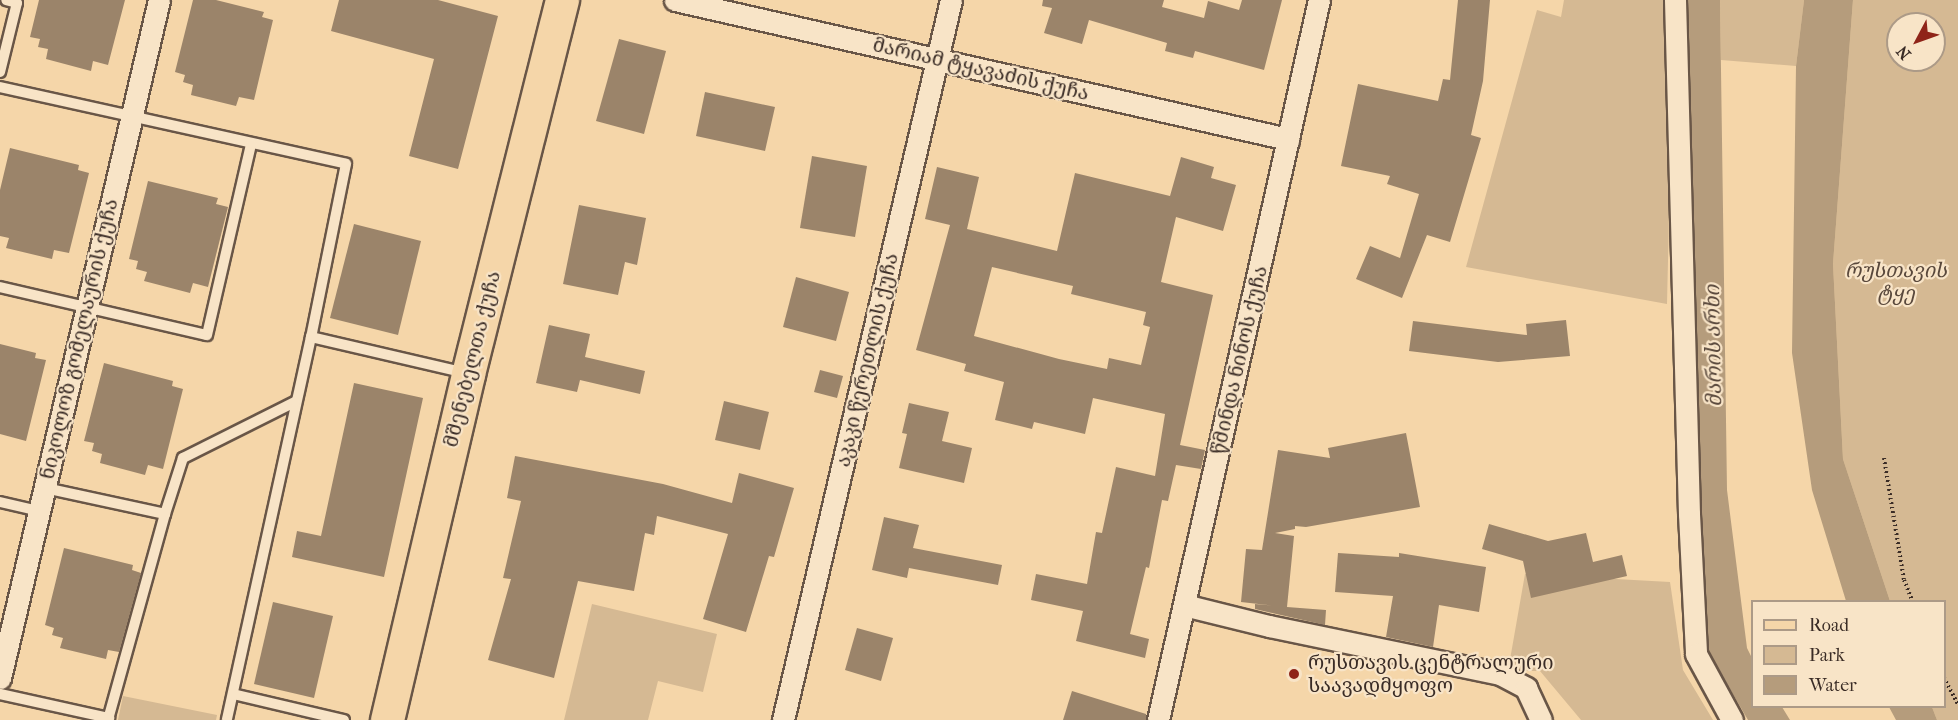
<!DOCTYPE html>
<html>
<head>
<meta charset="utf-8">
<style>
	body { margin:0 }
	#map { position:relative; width:1958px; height:720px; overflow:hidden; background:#f5d6a9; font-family:"IM FELL French Canon","Noto Serif Georgian",serif }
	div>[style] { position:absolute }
	.green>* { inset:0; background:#d5b993 }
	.water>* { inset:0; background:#b59c7c }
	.building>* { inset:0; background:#9b846a }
	.path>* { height:4px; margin-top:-2px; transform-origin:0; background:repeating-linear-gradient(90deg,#3a2c26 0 1.5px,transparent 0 4.5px) }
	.roads { filter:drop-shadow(2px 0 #695647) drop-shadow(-2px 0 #695647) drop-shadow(0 2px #695647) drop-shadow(0 -2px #695647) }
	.service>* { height:10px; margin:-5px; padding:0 5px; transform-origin:5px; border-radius:5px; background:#f8e4c7 }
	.minor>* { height:21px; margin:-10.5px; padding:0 10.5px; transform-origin:10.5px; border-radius:10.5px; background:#f8e4c7 }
	.primary>* { height:33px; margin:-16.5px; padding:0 16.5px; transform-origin:16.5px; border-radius:16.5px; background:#f5d6a9 }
	.dots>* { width:16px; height:16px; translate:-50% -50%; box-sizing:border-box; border:3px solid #f8e4c7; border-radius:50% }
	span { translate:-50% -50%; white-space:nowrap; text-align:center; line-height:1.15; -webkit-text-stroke:4.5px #f8e4c7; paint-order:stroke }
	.street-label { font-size:20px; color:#3a2c26 }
	.park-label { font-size:20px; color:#59483c; font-style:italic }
	.poi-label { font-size:20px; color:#3a2c26 }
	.left { translate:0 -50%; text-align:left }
	.water-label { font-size:21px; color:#59483c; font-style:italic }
	.legend { position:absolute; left:1751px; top:600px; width:195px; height:108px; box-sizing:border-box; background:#f8e4c7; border:2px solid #ac9a87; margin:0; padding:8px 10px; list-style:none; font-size:18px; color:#3a2c26 }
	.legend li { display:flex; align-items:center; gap:12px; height:30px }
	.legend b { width:30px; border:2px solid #ac9a87 }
	.north { position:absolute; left:1886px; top:12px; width:60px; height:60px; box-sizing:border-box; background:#f8e4c7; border:2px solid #ac9a87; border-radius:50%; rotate:229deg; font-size:16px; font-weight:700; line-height:24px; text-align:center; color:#3a2c26 }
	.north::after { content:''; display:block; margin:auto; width:21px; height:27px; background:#8f2418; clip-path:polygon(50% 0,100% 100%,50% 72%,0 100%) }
</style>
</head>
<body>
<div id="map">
	<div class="green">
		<div style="clip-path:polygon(1564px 0,1674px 0,1667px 304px,1466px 267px,1537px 10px,1561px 17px)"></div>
		<div style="clip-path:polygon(1720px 0,1804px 0,1796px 66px,1721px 60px)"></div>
		<div style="clip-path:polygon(evenodd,1853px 0,1958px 0,1958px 720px,1937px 720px,1932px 707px,1944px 706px,1944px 602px,1890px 601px,1843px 459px,1833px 264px,1853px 0,1898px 24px,1934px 24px,1934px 60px,1898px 60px,1898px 24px)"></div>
		<div style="clip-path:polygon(1525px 574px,1670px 582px,1683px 670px,1713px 720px,1581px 720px,1540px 671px,1508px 671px)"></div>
		<div style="clip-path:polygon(592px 604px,717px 634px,703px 692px,658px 681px,648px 720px,564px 720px)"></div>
		<div style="clip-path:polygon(123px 696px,217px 715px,216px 720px,118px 720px)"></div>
	</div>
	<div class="water">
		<div style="clip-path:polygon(1684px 0,1720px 0,1727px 490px,1747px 648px,1752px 658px,1752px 706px,1782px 707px,1790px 720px,1748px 720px,1709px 653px,1695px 488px,1693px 223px)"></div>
		<div style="clip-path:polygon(1804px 0,1853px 0,1833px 264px,1843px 459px,1890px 601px,1846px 601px,1812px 490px,1792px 353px,1796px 66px)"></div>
		<div style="clip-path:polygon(1889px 707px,1932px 707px,1937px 720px,1896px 720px)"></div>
	</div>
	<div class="building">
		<div style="clip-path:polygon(39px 0,125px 0,108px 65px,93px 61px,91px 71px,46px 59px,48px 49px,38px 47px,40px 39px,30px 37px)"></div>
		<div style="clip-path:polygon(193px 0,216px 0,264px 12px,262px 17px,273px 20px,254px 100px,239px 97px,236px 106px,191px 95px,193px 85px,183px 82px,185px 75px,175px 72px)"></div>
		<div style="clip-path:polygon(339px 0,438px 0,498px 16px,458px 169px,409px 156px,434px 59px,331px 31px)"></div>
		<div style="clip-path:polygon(1043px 0,1164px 0,1162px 7px,1204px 18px,1208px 1px,1239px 10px,1242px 0,1282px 0,1264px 70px,1195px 51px,1193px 58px,1165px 51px,1167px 43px,1089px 20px,1082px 44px,1044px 33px,1052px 8px,1042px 6px)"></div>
		<div style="clip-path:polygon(1458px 0,1490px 0,1483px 81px,1471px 135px,1481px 138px,1450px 242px,1427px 235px,1402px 298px,1356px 279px,1370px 246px,1400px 258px,1419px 194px,1387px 184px,1390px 176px,1341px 166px,1358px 84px,1438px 101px,1443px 79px,1450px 80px)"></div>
		<div style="clip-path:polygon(619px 39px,666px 51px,644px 134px,596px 121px)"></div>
		<div style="clip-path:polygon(705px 92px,775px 107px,765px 151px,696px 136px)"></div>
		<div style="clip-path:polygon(10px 148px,79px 165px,78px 170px,89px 173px,69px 253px,54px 250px,52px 259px,6px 248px,9px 238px,0 236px,0 190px)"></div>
		<div style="clip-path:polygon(812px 156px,867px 166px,855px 237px,800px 228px)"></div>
		<div style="clip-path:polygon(evenodd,1181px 157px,1214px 167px,1211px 178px,1236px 185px,1223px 231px,1176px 217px,1161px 282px,1213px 295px,1180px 445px,1205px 450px,1201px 469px,1176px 465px,1168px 501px,1162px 500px,1149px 568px,1146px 567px,1130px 634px,1149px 639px,1145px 658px,1076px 641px,1083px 611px,1031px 600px,1036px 574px,1087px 584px,1096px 532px,1102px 533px,1116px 467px,1155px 476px,1165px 414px,1093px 398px,1085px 434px,1034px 422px,1032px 429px,995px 420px,1004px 382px,964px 371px,966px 364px,916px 350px,950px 225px,925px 219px,937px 167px,979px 177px,967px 229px,1057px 251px,1075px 173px,1170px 196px,1181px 157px,992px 267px,1073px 286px,1071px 294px,1146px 312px,1143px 325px,1150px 327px,1141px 365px,1109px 358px,1107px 369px,1059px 359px,974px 336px,992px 267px)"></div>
		<div style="clip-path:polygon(148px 181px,218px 198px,216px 204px,228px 207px,208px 287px,193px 283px,190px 293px,144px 281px,147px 272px,136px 269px,138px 261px,129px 259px)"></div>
		<div style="clip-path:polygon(579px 205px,646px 218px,637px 265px,625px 262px,618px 295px,563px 284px)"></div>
		<div style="clip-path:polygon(354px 224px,421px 241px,398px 335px,330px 318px)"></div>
		<div style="clip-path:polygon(796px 277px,849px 292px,836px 341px,783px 327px)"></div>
		<div style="clip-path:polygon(1566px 320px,1570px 356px,1498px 362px,1409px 351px,1413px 321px,1527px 335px,1526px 324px)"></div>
		<div style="clip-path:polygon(549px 325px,590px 334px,585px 357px,645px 371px,640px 394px,580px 380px,577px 392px,536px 383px)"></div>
		<div style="clip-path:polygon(0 344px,36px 353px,35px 358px,46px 360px,26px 441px,0 434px)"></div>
		<div style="clip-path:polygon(104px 363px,173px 381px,172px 386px,183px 389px,163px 469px,148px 465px,145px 475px,100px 463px,102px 454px,92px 451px,94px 443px,84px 441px)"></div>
		<div style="clip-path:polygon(820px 370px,843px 376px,837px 398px,814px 392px)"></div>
		<div style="clip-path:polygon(354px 383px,423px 398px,384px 577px,292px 557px,297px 531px,321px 536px)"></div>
		<div style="clip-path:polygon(724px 401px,769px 412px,760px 450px,715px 440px)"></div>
		<div style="clip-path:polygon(909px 403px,949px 412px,942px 441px,972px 448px,964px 483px,899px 468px,907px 434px,902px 433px)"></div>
		<div style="clip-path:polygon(1406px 433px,1420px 507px,1306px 527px,1295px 526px,1295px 529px,1275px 533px,1294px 536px,1287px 607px,1326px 610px,1325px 625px,1255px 609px,1255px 604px,1277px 606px,1241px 602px,1246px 549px,1262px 550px,1278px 450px,1330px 458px,1328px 448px)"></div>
		<div style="clip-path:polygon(515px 456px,663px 484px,732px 503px,739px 473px,794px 488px,774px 557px,769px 556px,746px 632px,703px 619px,728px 534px,657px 516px,654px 535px,645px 533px,634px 591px,578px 581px,554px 678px,488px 660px,511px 579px,503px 578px,521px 501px,507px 498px)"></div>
		<div style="clip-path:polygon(884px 517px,919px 525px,913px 548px,1002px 565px,998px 585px,909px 568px,907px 578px,872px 570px)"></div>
		<div style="clip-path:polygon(1489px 524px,1548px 541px,1586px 533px,1593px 562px,1622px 555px,1627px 576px,1531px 598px,1523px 561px,1482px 549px)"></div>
		<div style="clip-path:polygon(64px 548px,133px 565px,132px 570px,141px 573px,119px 652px,108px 650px,106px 659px,60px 648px,63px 638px,52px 635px,54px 628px,45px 625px)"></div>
		<div style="clip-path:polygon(1338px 553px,1399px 557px,1399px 553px,1486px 567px,1479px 612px,1439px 605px,1433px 647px,1386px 637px,1393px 596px,1335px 592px)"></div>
		<div style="clip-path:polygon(273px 602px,333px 616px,314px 698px,254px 684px)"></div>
		<div style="clip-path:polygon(857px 628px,893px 638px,881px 681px,845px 670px)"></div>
		<div style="clip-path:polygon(1072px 691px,1146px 714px,1146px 720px,1063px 720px)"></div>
	</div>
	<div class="path">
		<div style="left:1884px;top:458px;width:124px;rotate:80.7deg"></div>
		<div style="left:1904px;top:580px;width:24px;rotate:68deg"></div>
		<div style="left:1944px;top:678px;width:30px;rotate:62deg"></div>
	</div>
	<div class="roads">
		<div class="service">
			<div style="left:0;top:72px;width:71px;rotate:-76.2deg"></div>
			<div style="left:17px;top:3px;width:11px;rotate:-165deg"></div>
			<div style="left:0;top:87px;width:354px;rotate:12.5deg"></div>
			<div style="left:346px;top:164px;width:177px;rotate:101.4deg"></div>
			<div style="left:311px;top:337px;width:392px;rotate:102.4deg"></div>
			<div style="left:0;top:287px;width:212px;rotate:13.1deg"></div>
			<div style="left:207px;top:335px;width:196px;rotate:-77deg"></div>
			<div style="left:311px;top:337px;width:159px;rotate:13.1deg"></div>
			<div style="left:45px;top:488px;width:123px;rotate:12.2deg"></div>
			<div style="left:165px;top:514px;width:214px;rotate:105.5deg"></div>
			<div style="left:0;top:502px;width:40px;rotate:13deg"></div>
			<div style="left:165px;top:514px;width:59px;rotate:-72.2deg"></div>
			<div style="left:183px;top:458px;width:125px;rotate:-26.6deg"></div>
			<div style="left:0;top:694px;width:112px;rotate:12.4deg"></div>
			<div style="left:233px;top:694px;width:114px;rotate:13.2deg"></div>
		</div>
		<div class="minor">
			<div style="left:675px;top:0;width:629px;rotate:12.78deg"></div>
			<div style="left:1675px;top:0;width:514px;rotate:88.44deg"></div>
			<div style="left:1689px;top:514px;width:140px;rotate:87.1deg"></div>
			<div style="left:1696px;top:654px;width:75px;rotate:61.4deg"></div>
			<div style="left:1184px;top:605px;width:88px;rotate:13.9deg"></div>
			<div style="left:1269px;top:626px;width:236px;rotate:11.7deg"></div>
			<div style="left:1500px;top:674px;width:30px;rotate:28deg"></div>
			<div style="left:1526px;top:688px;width:35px;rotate:65deg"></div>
			<div style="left:0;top:678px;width:696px;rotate:-76.8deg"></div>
			<div style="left:783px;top:720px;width:739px;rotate:-76.87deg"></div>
			<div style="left:1158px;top:720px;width:738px;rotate:-77.4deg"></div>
		</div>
		<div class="primary">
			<div style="left:387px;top:720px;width:355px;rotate:-76.8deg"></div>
			<div style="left:468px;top:374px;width:386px;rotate:-75.9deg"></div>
		</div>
	</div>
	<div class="dots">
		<div style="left:1294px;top:674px;background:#8f2418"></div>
	</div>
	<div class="street-label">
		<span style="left:981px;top:69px;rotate:13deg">მარიამ ტყავაძის ქუჩა</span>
		<span style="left:79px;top:339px;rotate:-77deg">ნიკოლოზ გომელაურის ქუჩა</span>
		<span style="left:472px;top:359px;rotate:-76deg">მშენებელთა ქუჩა</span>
		<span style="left:867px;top:360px;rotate:-77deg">აკაკი წერეთლის ქუჩა</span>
		<span style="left:1239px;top:360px;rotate:-77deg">წმინდა ნინოს ქუჩა</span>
	</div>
	<div class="park-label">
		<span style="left:1896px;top:282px">რუსთავის<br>ტყე</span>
	</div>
	<div class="poi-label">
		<span class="left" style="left:1308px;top:674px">რუსთავის ცენტრალური<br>საავადმყოფო</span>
	</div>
	<div class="water-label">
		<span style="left:1713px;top:346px;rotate:-91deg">მარის არხი</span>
	</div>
	<ul class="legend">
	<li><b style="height:8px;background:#f5d6a9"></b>Road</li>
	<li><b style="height:16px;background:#d5b993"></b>Park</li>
	<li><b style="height:16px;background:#b59c7c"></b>Water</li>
	</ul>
	<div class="north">N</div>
</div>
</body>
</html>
